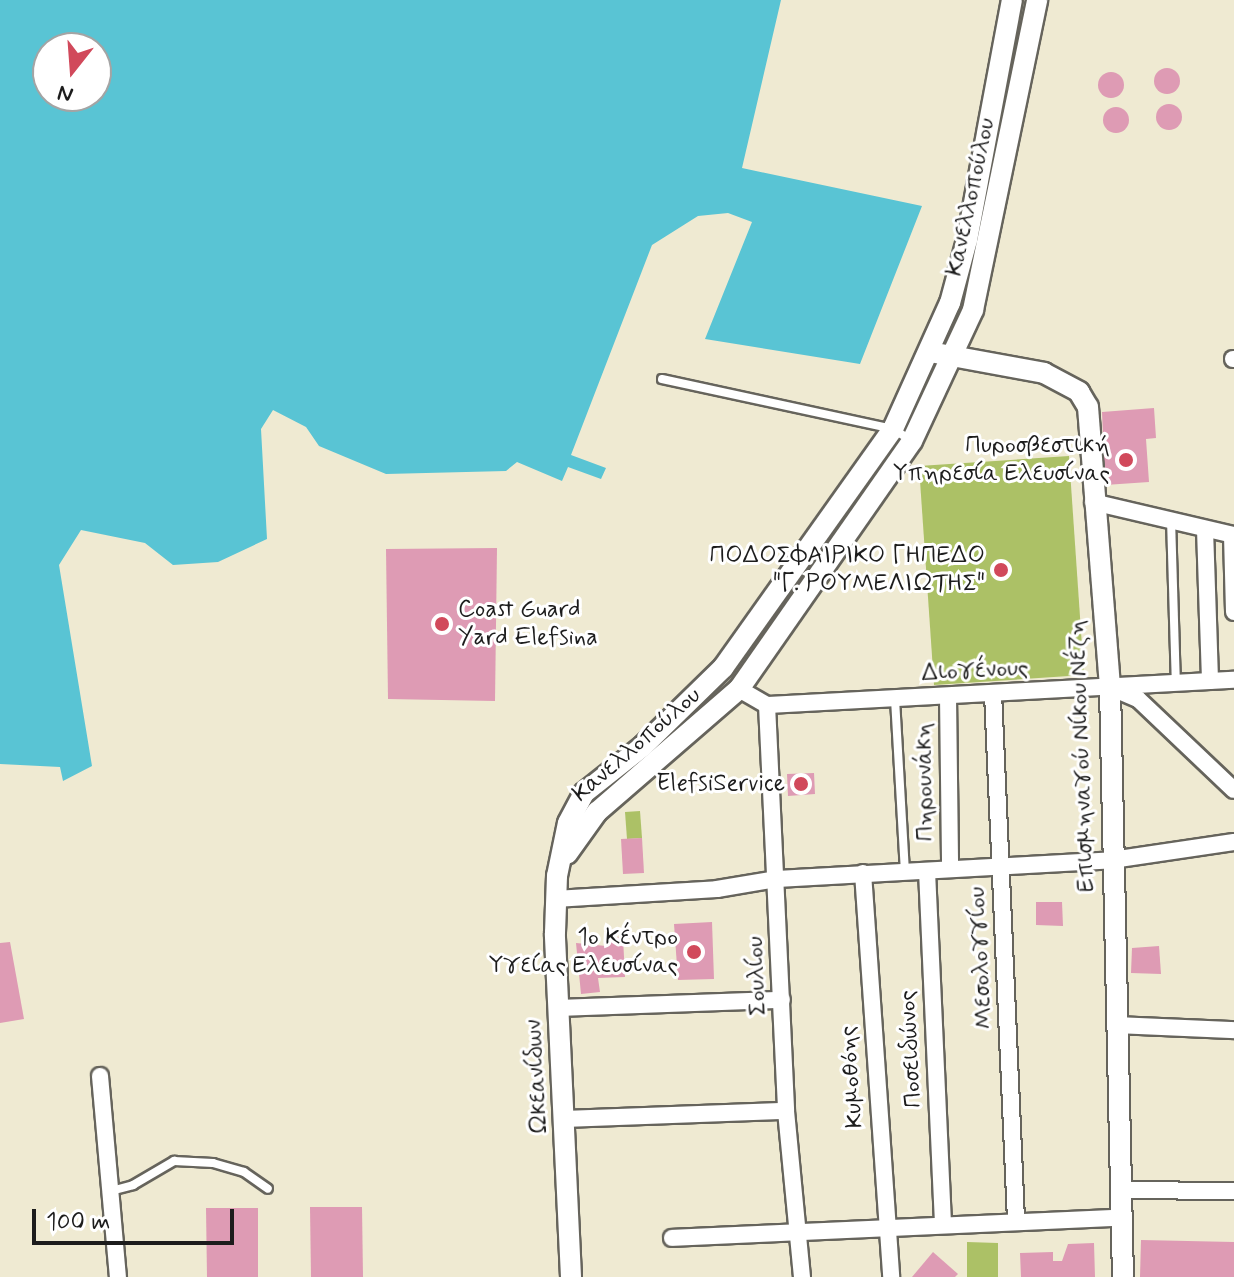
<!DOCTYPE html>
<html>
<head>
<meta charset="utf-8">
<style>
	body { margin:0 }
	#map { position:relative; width:1234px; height:1277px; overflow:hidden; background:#efead2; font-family:Mynerve,sans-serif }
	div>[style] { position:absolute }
	.green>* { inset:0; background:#acc166 }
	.water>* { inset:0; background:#59c4d4 }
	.building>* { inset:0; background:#de9bb4 }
	.round { border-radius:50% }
	.roads { filter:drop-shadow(2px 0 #66645c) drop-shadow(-2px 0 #66645c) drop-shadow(0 2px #66645c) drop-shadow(0 -2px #66645c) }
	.service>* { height:8px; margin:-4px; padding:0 4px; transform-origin:4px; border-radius:4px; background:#fff }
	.minor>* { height:16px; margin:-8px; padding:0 8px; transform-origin:8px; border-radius:8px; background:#fff }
	.tertiary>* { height:20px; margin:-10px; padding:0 10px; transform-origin:10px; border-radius:10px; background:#fff }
	.dots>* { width:22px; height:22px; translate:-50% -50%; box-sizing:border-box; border:4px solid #fff; border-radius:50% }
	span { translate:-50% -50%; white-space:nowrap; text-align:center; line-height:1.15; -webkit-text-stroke:6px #fff; paint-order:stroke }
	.street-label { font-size:24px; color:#1c1c1c }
	.poi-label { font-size:24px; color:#1c1c1c }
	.right { translate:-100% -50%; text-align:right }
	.left { translate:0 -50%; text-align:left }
	.north { position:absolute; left:32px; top:32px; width:80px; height:80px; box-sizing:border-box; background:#fff; border:2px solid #a4a4a4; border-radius:50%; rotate:197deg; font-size:22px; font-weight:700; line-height:32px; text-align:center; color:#1c1c1c }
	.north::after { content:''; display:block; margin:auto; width:28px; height:36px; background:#d1495b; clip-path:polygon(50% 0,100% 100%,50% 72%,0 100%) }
	.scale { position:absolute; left:32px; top:1209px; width:202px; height:36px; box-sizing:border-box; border:4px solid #1c1c1c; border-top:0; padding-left:10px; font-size:24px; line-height:28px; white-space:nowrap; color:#1c1c1c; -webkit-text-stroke:6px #fff; paint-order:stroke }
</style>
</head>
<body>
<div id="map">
	<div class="green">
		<div style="clip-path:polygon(1069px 456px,1084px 675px,934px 685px,919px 466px)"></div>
		<div style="clip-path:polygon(640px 811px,642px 838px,627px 839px,625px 812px)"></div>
		<div style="clip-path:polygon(967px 1242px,998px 1243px,998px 1277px,967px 1277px)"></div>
	</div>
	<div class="water">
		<div style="clip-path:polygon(evenodd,0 0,781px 0,742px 168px,922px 206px,860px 364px,705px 339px,752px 222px,728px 213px,698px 216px,652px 245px,571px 455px,606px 468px,601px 479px,568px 467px,562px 481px,517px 462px,506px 471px,386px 474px,319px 446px,306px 427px,273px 410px,261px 429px,267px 539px,218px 562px,173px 565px,145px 543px,81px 530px,59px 565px,92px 766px,63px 781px,60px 767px,0 764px,0 0,48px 48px,96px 48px,96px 96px,48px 96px,48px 48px)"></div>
	</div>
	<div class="building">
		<div class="round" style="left:1154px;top:68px;width:26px;height:26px"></div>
		<div class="round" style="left:1098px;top:72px;width:26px;height:26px"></div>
		<div class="round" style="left:1156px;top:104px;width:26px;height:26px"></div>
		<div class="round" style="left:1103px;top:107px;width:26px;height:26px"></div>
		<div style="clip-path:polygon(1154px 408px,1156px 438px,1146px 439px,1149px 482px,1105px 485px,1102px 412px)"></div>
		<div style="clip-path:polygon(497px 548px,495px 701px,388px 699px,386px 549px)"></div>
		<div style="clip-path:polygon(814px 773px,815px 794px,788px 796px,787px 774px)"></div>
		<div style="clip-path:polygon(642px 838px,644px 873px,623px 874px,621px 839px)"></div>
		<div style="clip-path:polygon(1036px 902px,1062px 902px,1063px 926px,1036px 925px)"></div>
		<div style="clip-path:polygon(712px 922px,714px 979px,678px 980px,674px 924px)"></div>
		<div style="clip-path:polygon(623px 937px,625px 977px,598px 978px,600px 992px,581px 994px,576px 943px,606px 946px,605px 938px)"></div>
		<div style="clip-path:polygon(10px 942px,24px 1019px,0 1023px,0 943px)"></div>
		<div style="clip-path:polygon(1159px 946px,1161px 974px,1131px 973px,1132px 948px)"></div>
		<div style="clip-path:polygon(310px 1207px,362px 1207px,363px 1277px,311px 1277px)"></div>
		<div style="clip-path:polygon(206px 1208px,258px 1208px,258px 1277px,207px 1277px)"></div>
		<div style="clip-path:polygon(1141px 1240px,1234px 1242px,1234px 1277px,1140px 1277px)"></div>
		<div style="clip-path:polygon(1094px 1243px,1095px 1277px,1021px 1277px,1020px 1253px,1053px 1252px,1053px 1261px,1062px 1261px,1068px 1244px)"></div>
		<div style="clip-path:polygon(933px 1252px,958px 1274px,955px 1277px,912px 1277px)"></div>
	</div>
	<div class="roads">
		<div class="service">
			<div style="left:662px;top:379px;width:236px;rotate:12.2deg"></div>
			<div style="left:893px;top:429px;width:22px;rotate:32deg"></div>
			<div style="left:1171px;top:519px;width:164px;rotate:88.3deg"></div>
			<div style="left:895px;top:699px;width:171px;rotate:86.7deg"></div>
			<div style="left:111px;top:1191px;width:23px;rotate:-15deg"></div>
			<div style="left:133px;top:1185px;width:48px;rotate:-30.3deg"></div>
			<div style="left:174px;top:1161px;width:39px;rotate:3deg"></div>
			<div style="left:213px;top:1163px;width:32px;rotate:16deg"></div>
			<div style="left:244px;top:1172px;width:29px;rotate:35deg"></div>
		</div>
		<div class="minor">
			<div style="left:1233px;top:359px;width:1px"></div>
			<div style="left:1093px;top:502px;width:145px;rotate:13.2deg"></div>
			<div style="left:1205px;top:529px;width:152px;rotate:88.1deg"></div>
			<div style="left:1232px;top:535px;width:77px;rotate:88.5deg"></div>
			<div style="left:739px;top:689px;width:32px;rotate:30deg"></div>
			<div style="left:767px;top:705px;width:406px;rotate:87.3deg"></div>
			<div style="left:786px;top:1111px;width:167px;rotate:84.5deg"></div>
			<div style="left:1114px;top:689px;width:26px;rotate:23deg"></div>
			<div style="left:1138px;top:699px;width:132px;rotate:43.5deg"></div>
			<div style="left:993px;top:693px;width:528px;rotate:87.5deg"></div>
			<div style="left:948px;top:696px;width:173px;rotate:89.3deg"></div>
			<div style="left:767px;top:705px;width:468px;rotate:-3.1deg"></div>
			<div style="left:927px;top:871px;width:354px;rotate:87.4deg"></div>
			<div style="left:863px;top:873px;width:405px;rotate:86deg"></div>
			<div style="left:555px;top:899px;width:162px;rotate:-3.5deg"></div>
			<div style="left:717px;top:889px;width:61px;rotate:-9.5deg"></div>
			<div style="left:777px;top:879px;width:336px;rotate:-3.2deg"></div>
			<div style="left:1112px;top:860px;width:123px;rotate:-8.4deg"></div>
			<div style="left:559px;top:1008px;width:223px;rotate:-2.1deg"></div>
			<div style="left:1118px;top:1025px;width:116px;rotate:2.5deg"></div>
			<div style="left:100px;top:1076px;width:202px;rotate:84.9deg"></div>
			<div style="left:565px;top:1119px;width:221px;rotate:-2.1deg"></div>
			<div style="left:1120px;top:1190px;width:114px;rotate:0.5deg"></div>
			<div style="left:672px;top:1238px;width:449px;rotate:-2.6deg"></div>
		</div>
		<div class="tertiary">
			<div style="left:930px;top:352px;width:116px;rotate:10.4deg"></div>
			<div style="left:1044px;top:373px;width:40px;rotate:28deg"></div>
			<div style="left:1079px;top:392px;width:17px;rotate:59deg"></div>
			<div style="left:1088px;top:407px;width:282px;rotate:85.5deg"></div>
			<div style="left:1110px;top:688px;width:589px;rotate:88.74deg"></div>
			<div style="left:567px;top:854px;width:52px;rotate:-54.5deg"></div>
			<div style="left:597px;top:812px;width:188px;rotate:-40.9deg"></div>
			<div style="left:739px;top:689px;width:302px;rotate:-55.1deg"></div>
			<div style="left:912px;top:441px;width:145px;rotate:-65deg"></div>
			<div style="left:973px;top:310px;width:317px;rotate:-78.3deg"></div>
			<div style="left:571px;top:1277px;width:344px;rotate:-92.7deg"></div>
			<div style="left:555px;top:933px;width:57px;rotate:-88deg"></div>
			<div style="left:557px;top:876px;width:54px;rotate:-78.3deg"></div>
			<div style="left:568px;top:823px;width:34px;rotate:-62deg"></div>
			<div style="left:584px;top:793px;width:75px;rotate:-38.5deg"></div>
			<div style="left:643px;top:746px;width:112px;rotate:-44.3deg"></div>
			<div style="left:723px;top:668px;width:293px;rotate:-54.6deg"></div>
			<div style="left:893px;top:429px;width:138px;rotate:-65.7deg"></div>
			<div style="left:950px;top:303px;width:65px;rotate:-74.9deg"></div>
			<div style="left:967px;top:240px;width:244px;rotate:-79.4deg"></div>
		</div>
	</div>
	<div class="dots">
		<div style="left:1126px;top:460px;background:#d1495b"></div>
		<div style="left:1001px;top:570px;background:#d1495b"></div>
		<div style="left:442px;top:624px;background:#d1495b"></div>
		<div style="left:801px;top:784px;background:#d1495b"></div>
		<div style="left:694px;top:952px;background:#d1495b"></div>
	</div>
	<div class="street-label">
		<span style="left:971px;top:197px;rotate:-78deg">Κανελλοπούλου</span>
		<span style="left:975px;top:671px;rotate:-3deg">Διογένους</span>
		<span style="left:637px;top:745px;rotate:-41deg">Κανελλοπούλου</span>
		<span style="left:1082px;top:756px;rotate:-92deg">Επισμηναγού Νίκου Νέζη</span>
		<span style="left:925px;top:782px;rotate:-91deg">Πηρουνάκη</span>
		<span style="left:981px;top:958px;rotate:-93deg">Μεσολογγίου</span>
		<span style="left:757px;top:976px;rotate:-92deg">Σουλίου</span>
		<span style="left:911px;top:1049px;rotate:-93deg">Ποσειδώνος</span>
		<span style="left:537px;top:1077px;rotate:-93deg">Ωκεανίδων</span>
		<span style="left:852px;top:1077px;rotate:-94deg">Κυμοθόης</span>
	</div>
	<div class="poi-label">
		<span class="right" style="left:1110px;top:460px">Πυροσβεστική<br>Υπηρεσία Ελευσίνας</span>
		<span class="right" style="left:985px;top:570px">ΠΟΔΟΣΦΑΙΡΙΚΟ ΓΗΠΕΔΟ<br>"Γ. ΡΟΥΜΕΛΙΩΤΗΣ"</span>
		<span class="left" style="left:458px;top:624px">Coast Guard<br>Yard Elefsina</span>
		<span class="right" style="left:785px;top:784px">ElefsiService</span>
		<span class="right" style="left:678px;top:952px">1ο Κέντρο<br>Υγείας Ελευσίνας</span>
	</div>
	<div class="north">N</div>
	<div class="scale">100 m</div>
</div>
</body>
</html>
